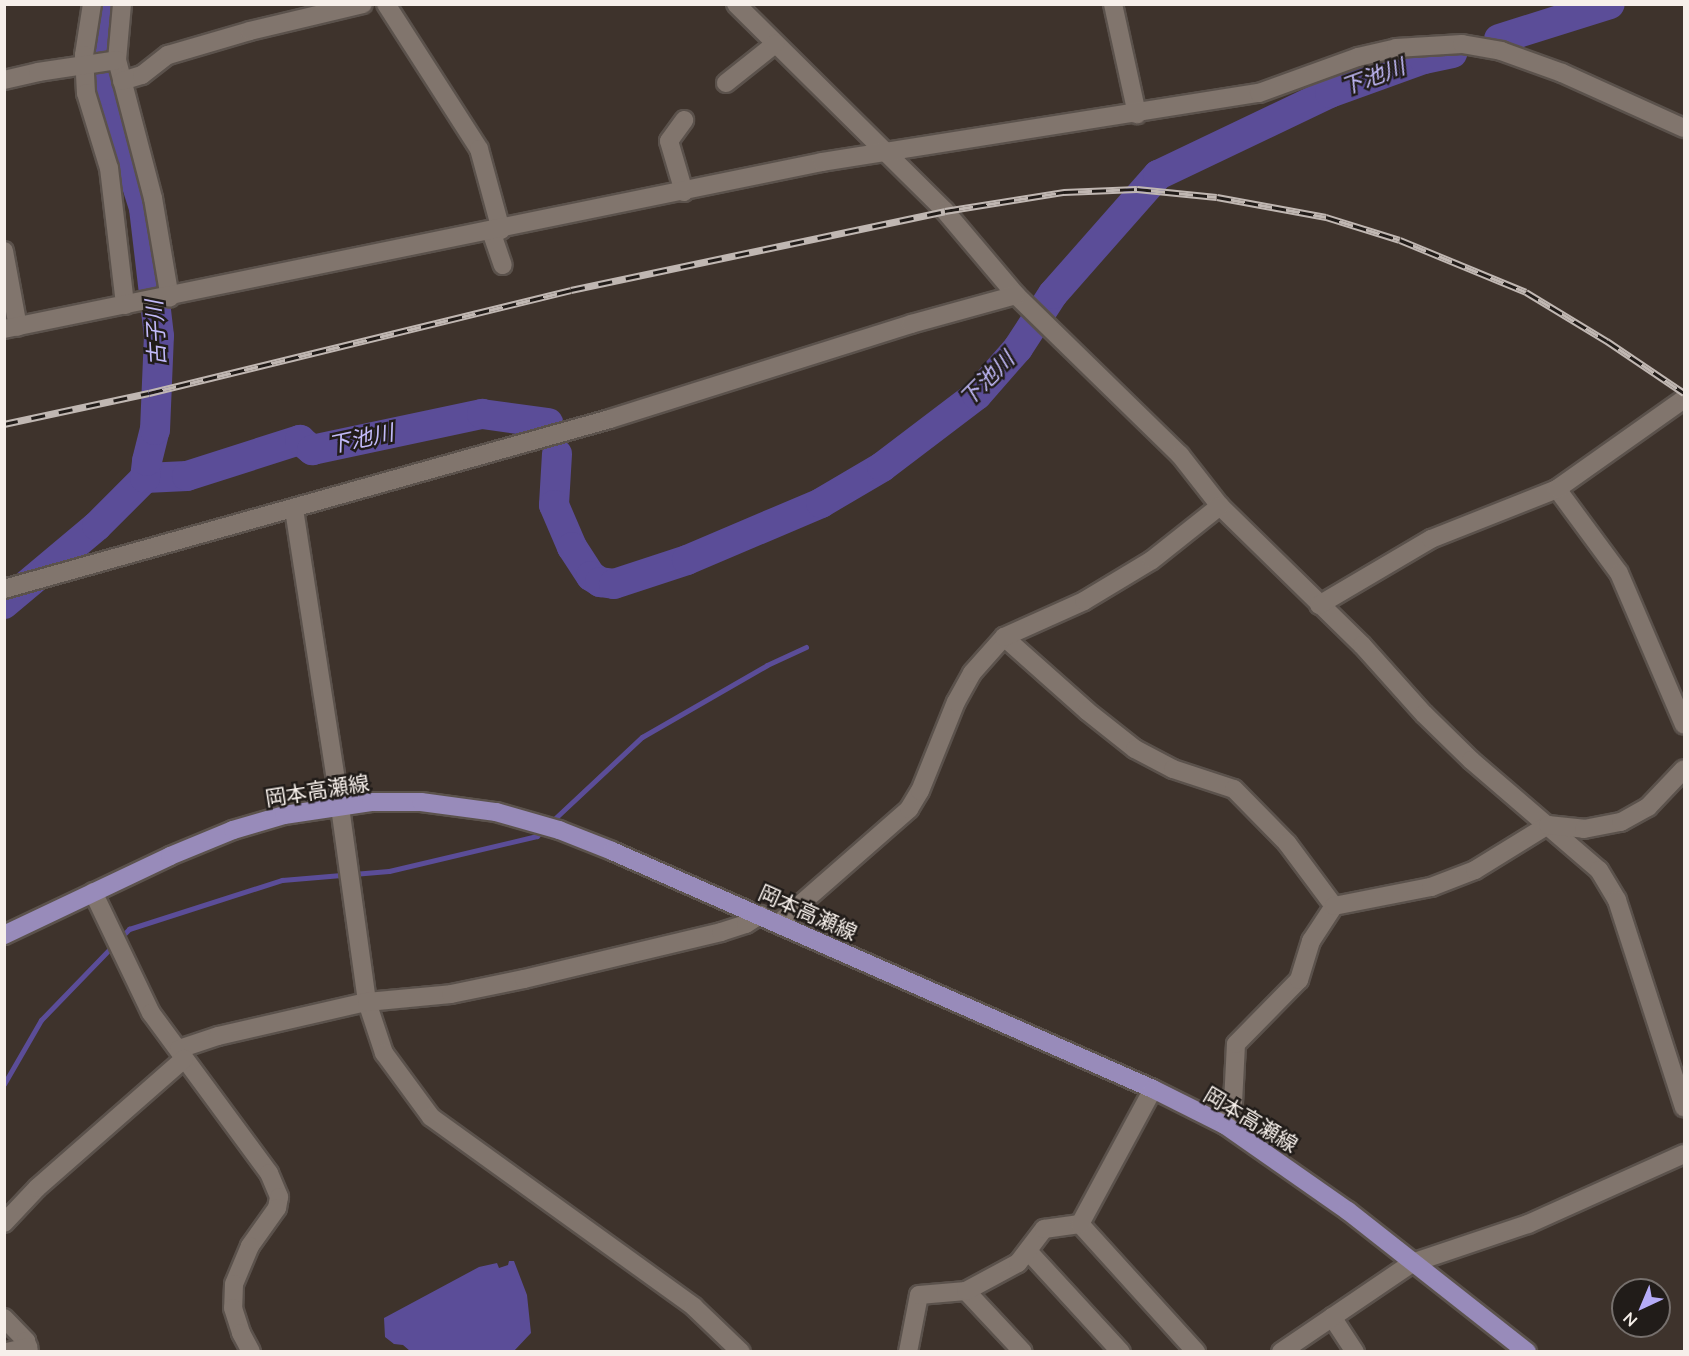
<!DOCTYPE html>
<html>
<head>
<meta charset="utf-8">
<style>
	body { margin:0 }
	#map { position:relative; width:1689px; height:1356px; overflow:hidden; background:#3e332c; font-family:Mulish,"Noto Sans JP",sans-serif }
	div>[style] { position:absolute }
	.water>* { inset:0; background:#5b4d98 }
	.stream>* { height:5px; margin:-2.5px; padding:0 2.5px; transform-origin:2.5px; border-radius:2.5px; background:#5b4d98 }
	.river>* { height:30px; margin:-15px; padding:0 15px; transform-origin:15px; border-radius:15px; background:#5b4d98 }
	.roads { filter:drop-shadow(2px 0 #5b524c) drop-shadow(-2px 0 #5b524c) drop-shadow(0 2px #5b524c) drop-shadow(0 -2px #5b524c) }
	.minor>* { height:18px; margin:-9px; padding:0 9px; transform-origin:9px; border-radius:9px; background:#81756d }
	.major>* { height:18px; margin:-9px; padding:0 9px; transform-origin:9px; border-radius:9px; background:#988bba }
	.rail>* { height:7px; margin-top:-3.5px; transform-origin:0; background:repeating-linear-gradient(90deg,#211c19 0 14px,#c0b7b2 0 28px); box-sizing:border-box; border-block:2px solid #c0b7b2 }
	span { translate:-50% -50%; white-space:nowrap; text-align:center; line-height:1.15; -webkit-text-stroke:5px #211c19; paint-order:stroke }
	.street-label { font-size:21px; color:#f6efea }
	.water-label { font-size:22px; color:#c2baf9; font-style:italic }
	.frame { position:absolute; inset:0; border:6px solid #f6efea; pointer-events:none }
	.north { position:absolute; left:1611px; top:1278px; width:60px; height:60px; box-sizing:border-box; background:#211c19; border:2px solid #76706d; border-radius:50%; rotate:224deg; font-size:16px; font-weight:700; line-height:24px; text-align:center; color:#f6efea }
	.north::after { content:''; display:block; margin:auto; width:21px; height:27px; background:#b6acf8; clip-path:polygon(50% 0,100% 100%,50% 72%,0 100%) }
</style>
</head>
<body>
<div id="map">
	<div class="water">
		<div style="clip-path:polygon(509px 1261px,514px 1261px,527px 1295px,531px 1333px,514px 1351px,410px 1351px,403px 1345px,394px 1344px,385px 1337px,384px 1318px,479px 1267px,497px 1263px,499px 1268px,508px 1265px)"></div>
	</div>
	<div class="stream">
		<div style="left:550px;top:823px;width:126px;rotate:-43.1deg"></div>
		<div style="left:642px;top:737px;width:144px;rotate:-29.9deg"></div>
		<div style="left:767px;top:665px;width:43px;rotate:-24.8deg"></div>
		<div style="left:4px;top:1084px;width:74px;rotate:-60deg"></div>
		<div style="left:41px;top:1020px;width:127px;rotate:-46deg"></div>
		<div style="left:129px;top:929px;width:161px;rotate:-17.8deg"></div>
		<div style="left:282px;top:880px;width:107px;rotate:-4.8deg"></div>
		<div style="left:389px;top:871px;width:152px;rotate:-13.3deg"></div>
		<div style="left:537px;top:836px;width:10px;rotate:-45deg"></div>
	</div>
	<div class="river">
		<div style="left:1499px;top:39px;width:116px;rotate:-17.5deg"></div>
		<div style="left:557px;top:454px;width:51px;rotate:93.4deg"></div>
		<div style="left:554px;top:505px;width:46px;rotate:66.8deg"></div>
		<div style="left:572px;top:547px;width:35px;rotate:57deg"></div>
		<div style="left:591px;top:576px;width:11px;rotate:34deg"></div>
		<div style="left:600px;top:582px;width:14px;rotate:8deg"></div>
		<div style="left:614px;top:584px;width:77px;rotate:-18.2deg"></div>
		<div style="left:687px;top:560px;width:146px;rotate:-23deg"></div>
		<div style="left:821px;top:503px;width:71px;rotate:-30.5deg"></div>
		<div style="left:882px;top:467px;width:119px;rotate:-37.2deg"></div>
		<div style="left:977px;top:395px;width:62px;rotate:-48.9deg"></div>
		<div style="left:1018px;top:348px;width:64px;rotate:-57.1deg"></div>
		<div style="left:1053px;top:294px;width:159px;rotate:-48.6deg"></div>
		<div style="left:1158px;top:175px;width:191px;rotate:-25.5deg"></div>
		<div style="left:1330px;top:93px;width:100px;rotate:-19.9deg"></div>
		<div style="left:1424px;top:59px;width:29px;rotate:-12deg"></div>
		<div style="left:145px;top:478px;width:42px;rotate:-2.7deg"></div>
		<div style="left:187px;top:476px;width:119px;rotate:-17.7deg"></div>
		<div style="left:300px;top:440px;width:16px;rotate:40deg"></div>
		<div style="left:312px;top:450px;width:174px;rotate:-12deg"></div>
		<div style="left:482px;top:414px;width:67px;rotate:7.8deg"></div>
		<div style="left:4px;top:604px;width:121px;rotate:-40deg"></div>
		<div style="left:97px;top:526px;width:68px;rotate:-45deg"></div>
		<div style="left:145px;top:478px;width:17px;rotate:-83deg"></div>
		<div style="left:147px;top:461px;width:32px;rotate:-76deg"></div>
		<div style="left:155px;top:430px;width:94px;rotate:-87.6deg"></div>
		<div style="left:159px;top:336px;width:129px;rotate:-96.7deg"></div>
		<div style="left:144px;top:208px;width:124px;rotate:-107.4deg"></div>
		<div style="left:107px;top:90px;width:47px;rotate:-97.3deg"></div>
		<div style="left:101px;top:43px;width:39px;rotate:-84deg"></div>
	</div>
	<div class="roads">
		<div class="minor">
			<div style="left:92px;top:4px;width:52px;rotate:98.9deg"></div>
			<div style="left:84px;top:55px;width:38px;rotate:87deg"></div>
			<div style="left:86px;top:93px;width:78px;rotate:73deg"></div>
			<div style="left:109px;top:168px;width:138px;rotate:83.3deg"></div>
			<div style="left:122px;top:4px;width:56px;rotate:95.1deg"></div>
			<div style="left:117px;top:60px;width:143px;rotate:75.4deg"></div>
			<div style="left:153px;top:198px;width:101px;rotate:80.4deg"></div>
			<div style="left:386px;top:4px;width:172px;rotate:57.3deg"></div>
			<div style="left:479px;top:149px;width:84px;rotate:74.8deg"></div>
			<div style="left:736px;top:4px;width:294px;rotate:44.7deg"></div>
			<div style="left:945px;top:211px;width:110px;rotate:49.8deg"></div>
			<div style="left:1016px;top:295px;width:229px;rotate:44.3deg"></div>
			<div style="left:1180px;top:455px;width:65px;rotate:51.9deg"></div>
			<div style="left:1220px;top:506px;width:199px;rotate:44.4deg"></div>
			<div style="left:1362px;top:645px;width:93px;rotate:48.1deg"></div>
			<div style="left:1424px;top:714px;width:66px;rotate:44.4deg"></div>
			<div style="left:1471px;top:760px;width:169px;rotate:40.7deg"></div>
			<div style="left:1599px;top:870px;width:35px;rotate:59deg"></div>
			<div style="left:1617px;top:900px;width:218px;rotate:72.1deg"></div>
			<div style="left:1113px;top:4px;width:113px;rotate:77.7deg"></div>
			<div style="left:4px;top:80px;width:35px;rotate:-13deg"></div>
			<div style="left:38px;top:72px;width:80px;rotate:-8.6deg"></div>
			<div style="left:122px;top:81px;width:21px;rotate:-17deg"></div>
			<div style="left:142px;top:75px;width:33px;rotate:-38deg"></div>
			<div style="left:168px;top:55px;width:85px;rotate:-16.3deg"></div>
			<div style="left:250px;top:31px;width:116px;rotate:-13.4deg"></div>
			<div style="left:726px;top:83px;width:63px;rotate:-38.5deg"></div>
			<div style="left:684px;top:192px;width:53px;rotate:-106.4deg"></div>
			<div style="left:669px;top:141px;width:26px;rotate:-54deg"></div>
			<div style="left:491px;top:231px;width:36px;rotate:71deg"></div>
			<div style="left:4px;top:251px;width:77px;rotate:79.6deg"></div>
			<div style="left:4px;top:329px;width:835px;rotate:-11.54deg"></div>
			<div style="left:822px;top:162px;width:442px;rotate:-9deg"></div>
			<div style="left:1259px;top:93px;width:105px;rotate:-20deg"></div>
			<div style="left:1358px;top:57px;width:39px;rotate:-13deg"></div>
			<div style="left:1396px;top:48px;width:66px;rotate:-3.5deg"></div>
			<div style="left:1462px;top:44px;width:40px;rotate:10deg"></div>
			<div style="left:1501px;top:51px;width:65px;rotate:19.8deg"></div>
			<div style="left:1562px;top:73px;width:134px;rotate:24.3deg"></div>
			<div style="left:1557px;top:489px;width:104px;rotate:53.6deg"></div>
			<div style="left:1619px;top:573px;width:165px;rotate:66.8deg"></div>
			<div style="left:294px;top:509px;width:302px;rotate:81.2deg"></div>
			<div style="left:340px;top:807px;width:197px;rotate:82.1deg"></div>
			<div style="left:367px;top:1002px;width:54px;rotate:71.6deg"></div>
			<div style="left:384px;top:1053px;width:79px;rotate:53.7deg"></div>
			<div style="left:431px;top:1117px;width:324px;rotate:35.8deg"></div>
			<div style="left:694px;top:1307px;width:65px;rotate:43.8deg"></div>
			<div style="left:4px;top:589px;width:629px;rotate:-15.67deg"></div>
			<div style="left:610px;top:419px;width:316px;rotate:-17.5deg"></div>
			<div style="left:911px;top:324px;width:109px;rotate:-15.4deg"></div>
			<div style="left:1319px;top:605px;width:130px;rotate:-30.5deg"></div>
			<div style="left:1431px;top:539px;width:136px;rotate:-21.6deg"></div>
			<div style="left:1557px;top:489px;width:156px;rotate:-35.3deg"></div>
			<div style="left:1004px;top:637px;width:111px;rotate:41.7deg"></div>
			<div style="left:1087px;top:711px;width:61px;rotate:38.4deg"></div>
			<div style="left:1135px;top:749px;width:43px;rotate:27.8deg"></div>
			<div style="left:1173px;top:769px;width:64px;rotate:18.2deg"></div>
			<div style="left:1234px;top:789px;width:76px;rotate:45.5deg"></div>
			<div style="left:1287px;top:843px;width:79px;rotate:53.3deg"></div>
			<div style="left:93px;top:892px;width:134px;rotate:64.4deg"></div>
			<div style="left:151px;top:1013px;width:199px;rotate:53.6deg"></div>
			<div style="left:269px;top:1173px;width:26px;rotate:67deg"></div>
			<div style="left:279px;top:1197px;width:11px;rotate:100deg"></div>
			<div style="left:277px;top:1208px;width:47px;rotate:125.4deg"></div>
			<div style="left:250px;top:1246px;width:41px;rotate:112.8deg"></div>
			<div style="left:234px;top:1284px;width:24px;rotate:92deg"></div>
			<div style="left:233px;top:1308px;width:26px;rotate:72deg"></div>
			<div style="left:241px;top:1333px;width:21px;rotate:62deg"></div>
			<div style="left:779px;top:923px;width:173px;rotate:-41.2deg"></div>
			<div style="left:909px;top:809px;width:21px;rotate:-59deg"></div>
			<div style="left:920px;top:791px;width:96px;rotate:-68deg"></div>
			<div style="left:956px;top:702px;width:33px;rotate:-61deg"></div>
			<div style="left:972px;top:673px;width:48px;rotate:-48.4deg"></div>
			<div style="left:1004px;top:637px;width:88px;rotate:-24.2deg"></div>
			<div style="left:1084px;top:601px;width:79px;rotate:-31.1deg"></div>
			<div style="left:1152px;top:560px;width:87px;rotate:-38.5deg"></div>
			<div style="left:179px;top:1049px;width:41px;rotate:-18.4deg"></div>
			<div style="left:218px;top:1036px;width:153px;rotate:-12.9deg"></div>
			<div style="left:367px;top:1002px;width:84px;rotate:-5.4deg"></div>
			<div style="left:451px;top:994px;width:75px;rotate:-11.6deg"></div>
			<div style="left:524px;top:979px;width:203px;rotate:-13.4deg"></div>
			<div style="left:721px;top:932px;width:26px;rotate:-18deg"></div>
			<div style="left:746px;top:924px;width:17px;rotate:-33deg"></div>
			<div style="left:1225px;top:1125px;width:23px;rotate:-70deg"></div>
			<div style="left:1233px;top:1103px;width:59px;rotate:-87.1deg"></div>
			<div style="left:1236px;top:1044px;width:90px;rotate:-45.5deg"></div>
			<div style="left:1299px;top:980px;width:41px;rotate:-72.9deg"></div>
			<div style="left:1311px;top:941px;width:42px;rotate:-56.7deg"></div>
			<div style="left:1334px;top:906px;width:99px;rotate:-11.1deg"></div>
			<div style="left:1431px;top:887px;width:47px;rotate:-21.1deg"></div>
			<div style="left:1475px;top:870px;width:86px;rotate:-31.7deg"></div>
			<div style="left:1548px;top:825px;width:36px;rotate:6deg"></div>
			<div style="left:1584px;top:829px;width:38px;rotate:-11deg"></div>
			<div style="left:1621px;top:822px;width:31px;rotate:-29deg"></div>
			<div style="left:1648px;top:807px;width:52px;rotate:-46.5deg"></div>
			<div style="left:4px;top:1223px;width:48px;rotate:-46.7deg"></div>
			<div style="left:37px;top:1188px;width:196px;rotate:-41.3deg"></div>
			<div style="left:1080px;top:1224px;width:173px;rotate:47.8deg"></div>
			<div style="left:1028px;top:1251px;width:137px;rotate:47.4deg"></div>
			<div style="left:966px;top:1291px;width:83px;rotate:46.9deg"></div>
			<div style="left:1332px;top:1317px;width:42px;rotate:56.7deg"></div>
			<div style="left:4px;top:1318px;width:32px;rotate:46deg"></div>
			<div style="left:26px;top:1341px;width:11px;rotate:75deg"></div>
			<div style="left:7px;top:1352px;width:22px;rotate:-13deg"></div>
			<div style="left:908px;top:1352px;width:58px;rotate:-79.1deg"></div>
			<div style="left:919px;top:1295px;width:47px;rotate:-4.9deg"></div>
			<div style="left:966px;top:1291px;width:59px;rotate:-28.3deg"></div>
			<div style="left:1018px;top:1263px;width:43px;rotate:-52.6deg"></div>
			<div style="left:1044px;top:1229px;width:36px;rotate:-8deg"></div>
			<div style="left:1080px;top:1224px;width:153px;rotate:-61.6deg"></div>
			<div style="left:1281px;top:1352px;width:158px;rotate:-34.2deg"></div>
			<div style="left:1412px;top:1263px;width:122px;rotate:-18.6deg"></div>
			<div style="left:1528px;top:1224px;width:171px;rotate:-24.2deg"></div>
		</div>
		<div class="major">
			<div style="left:4px;top:935px;width:184px;rotate:-25.4deg"></div>
			<div style="left:170px;top:856px;width:68px;rotate:-22.4deg"></div>
			<div style="left:233px;top:830px;width:53px;rotate:-16.4deg"></div>
			<div style="left:284px;top:815px;width:88px;rotate:-8.5deg"></div>
			<div style="left:371px;top:802px;width:50px"></div>
			<div style="left:421px;top:802px;width:76px;rotate:7.6deg"></div>
			<div style="left:496px;top:812px;width:66px;rotate:15.9deg"></div>
			<div style="left:559px;top:830px;width:57px;rotate:21.6deg"></div>
			<div style="left:612px;top:851px;width:591px;rotate:23.75deg"></div>
			<div style="left:1153px;top:1089px;width:80px;rotate:26.6deg"></div>
			<div style="left:1225px;top:1125px;width:150px;rotate:35deg"></div>
			<div style="left:1348px;top:1211px;width:228px;rotate:38.2deg"></div>
		</div>
	</div>
	<div class="rail">
		<div style="left:4px;top:424px;width:148px;rotate:-12.1deg"></div>
		<div style="left:149px;top:393px;width:434px;rotate:-13.7deg"></div>
		<div style="left:571px;top:290px;width:382px;rotate:-11.9deg"></div>
		<div style="left:945px;top:211px;width:121px;rotate:-9.1deg"></div>
		<div style="left:1064px;top:192px;width:73px;rotate:-2.4deg"></div>
		<div style="left:1137px;top:189px;width:80px;rotate:5.7deg"></div>
		<div style="left:1217px;top:197px;width:111px;rotate:10.4deg"></div>
		<div style="left:1326px;top:217px;width:77px;rotate:17.3deg"></div>
		<div style="left:1400px;top:240px;width:136px;rotate:22.4deg"></div>
		<div style="left:1526px;top:292px;width:95px;rotate:31.2deg"></div>
		<div style="left:1607px;top:341px;width:93px;rotate:34deg"></div>
	</div>
	<div class="street-label">
		<span style="left:317px;top:790px;rotate:-9deg">岡本高瀬線</span>
		<span style="left:808px;top:912px;rotate:24deg">岡本高瀬線</span>
		<span style="left:1251px;top:1119px;rotate:31deg">岡本高瀬線</span>
	</div>
	<div class="water-label">
		<span style="left:1373px;top:77px;rotate:-20deg">下池川</span>
		<span style="left:156px;top:333px;rotate:-93deg">古子川</span>
		<span style="left:987px;top:379px;rotate:-45deg">下池川</span>
		<span style="left:361px;top:439px;rotate:-12deg">下池川</span>
	</div>
	<div class="frame"></div>
	<div class="north">N</div>
</div>
</body>
</html>
